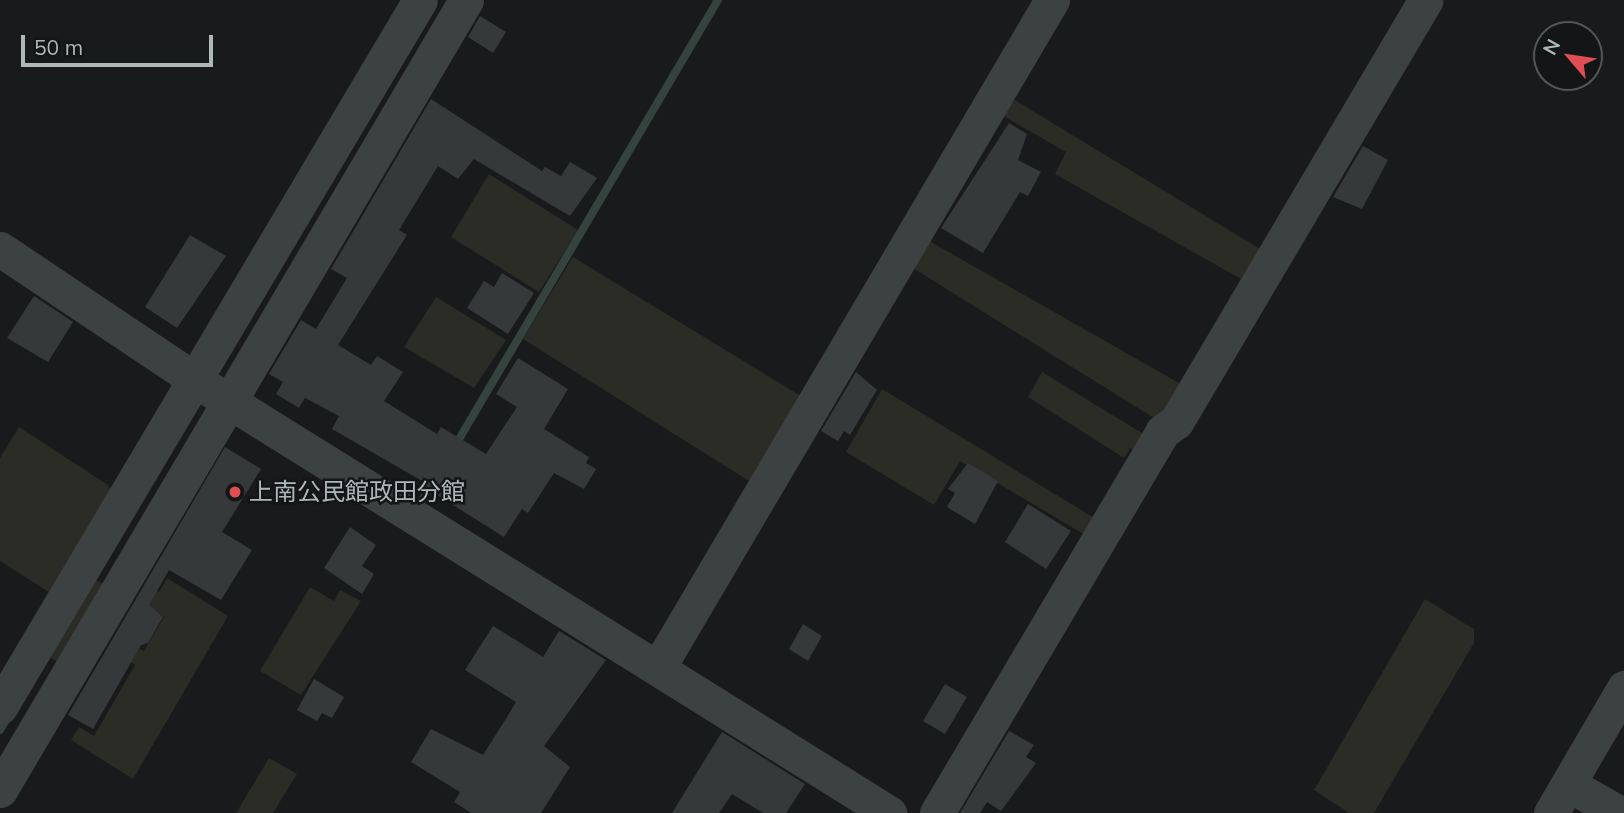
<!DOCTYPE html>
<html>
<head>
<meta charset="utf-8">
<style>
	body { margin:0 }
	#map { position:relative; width:1624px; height:813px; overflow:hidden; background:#191a1b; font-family:Mulish,"Noto Sans JP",sans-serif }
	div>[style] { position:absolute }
	.green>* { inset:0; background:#2a2c25 }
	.stream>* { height:8px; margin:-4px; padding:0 4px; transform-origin:4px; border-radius:4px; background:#34433e }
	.building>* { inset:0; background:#36393a }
	.minor>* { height:35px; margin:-17.5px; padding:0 17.5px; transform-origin:17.5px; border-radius:17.5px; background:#3c4141 }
	.dots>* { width:19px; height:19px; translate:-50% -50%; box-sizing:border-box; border:4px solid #141516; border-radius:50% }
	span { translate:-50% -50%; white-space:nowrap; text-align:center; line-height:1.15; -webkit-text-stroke:5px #141516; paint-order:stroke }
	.poi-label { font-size:24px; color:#adb9b9 }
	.left { translate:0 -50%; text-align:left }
	.north { position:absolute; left:1533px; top:21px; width:70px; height:70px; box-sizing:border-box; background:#141516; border:2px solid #515757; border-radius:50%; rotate:299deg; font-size:19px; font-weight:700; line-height:28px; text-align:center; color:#adb9b9 }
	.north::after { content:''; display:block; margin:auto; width:24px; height:32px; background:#de4e53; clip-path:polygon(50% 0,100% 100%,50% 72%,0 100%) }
	.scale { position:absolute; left:21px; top:35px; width:192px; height:32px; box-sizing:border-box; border:4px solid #adb9b9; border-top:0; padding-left:9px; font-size:21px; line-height:24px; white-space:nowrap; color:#adb9b9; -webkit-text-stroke:5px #141516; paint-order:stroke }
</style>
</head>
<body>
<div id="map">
	<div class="green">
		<div style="clip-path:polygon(1008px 96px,1265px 252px,1248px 283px,1055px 174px,1066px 152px,998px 113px)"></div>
		<div style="clip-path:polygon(489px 174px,578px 230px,539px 292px,451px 237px)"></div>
		<div style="clip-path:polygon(924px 238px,1186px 387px,1162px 423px,908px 265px)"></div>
		<div style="clip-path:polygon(573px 257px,809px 401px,757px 486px,523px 339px)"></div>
		<div style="clip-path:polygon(436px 297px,506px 340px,474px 388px,404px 347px)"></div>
		<div style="clip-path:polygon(1042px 372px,1150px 438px,1141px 453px,1130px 448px,1124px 458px,1028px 397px)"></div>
		<div style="clip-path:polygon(882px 389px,1101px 522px,1092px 539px,960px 461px,934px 505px,846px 452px)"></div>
		<div style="clip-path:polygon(19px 427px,108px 485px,115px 496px,55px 596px,0 561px,0 458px)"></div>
		<div style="clip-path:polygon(167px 578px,228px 616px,133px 779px,71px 740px,79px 727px,94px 736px,135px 665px,120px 655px,128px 642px,144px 651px,164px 617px,138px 599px,147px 585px,159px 592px)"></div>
		<div style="clip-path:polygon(94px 579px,112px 589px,66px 667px,48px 656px)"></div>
		<div style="clip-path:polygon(310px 587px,334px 601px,340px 590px,361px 601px,301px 695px,260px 671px)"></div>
		<div style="clip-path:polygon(1425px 599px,1474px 629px,1474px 643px,1374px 813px,1349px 813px,1314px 790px)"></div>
		<div style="clip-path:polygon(269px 758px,297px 774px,273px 813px,236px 813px)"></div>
	</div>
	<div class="stream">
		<div style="left:455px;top:446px;width:518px;rotate:-59.47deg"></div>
		<div style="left:421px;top:502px;width:28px;rotate:-58deg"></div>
		<div style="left:0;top:730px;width:17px;rotate:-59deg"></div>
	</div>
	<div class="building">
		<div style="clip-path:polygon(480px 16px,506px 32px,493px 53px,468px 37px)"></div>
		<div style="clip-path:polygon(431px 99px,542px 171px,545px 167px,561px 176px,570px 162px,597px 178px,570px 216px,474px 159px,458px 179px,438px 166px,399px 230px,407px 235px,338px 345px,371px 365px,377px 356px,403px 372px,384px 401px,437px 434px,441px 427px,486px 454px,517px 407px,496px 394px,518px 358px,568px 389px,544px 429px,589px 457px,586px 463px,596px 469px,584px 489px,554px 473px,528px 513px,522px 509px,504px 537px,434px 493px,436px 489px,332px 429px,339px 416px,305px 398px,299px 408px,276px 394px,283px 382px,269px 374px,301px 320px,316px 329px,347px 278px,331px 269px)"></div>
		<div style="clip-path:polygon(1009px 123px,1027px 134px,1018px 160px,1041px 172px,1028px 196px,1020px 192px,983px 253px,941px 228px)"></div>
		<div style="clip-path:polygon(1363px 146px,1388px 160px,1362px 209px,1333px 197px)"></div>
		<div style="clip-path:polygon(190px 235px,226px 256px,177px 328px,145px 307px)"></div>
		<div style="clip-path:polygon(502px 273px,534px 293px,508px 334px,467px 308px,484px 281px,494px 287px)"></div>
		<div style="clip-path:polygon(34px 296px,73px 322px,48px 362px,7px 338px)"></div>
		<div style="clip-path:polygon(856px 372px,877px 390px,850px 435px,844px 431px,838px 441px,821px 431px)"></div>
		<div style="clip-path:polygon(225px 447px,261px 469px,222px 532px,252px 550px,221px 600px,169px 570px,149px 605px,163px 617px,148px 643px,141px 645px,93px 729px,68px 715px)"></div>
		<div style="clip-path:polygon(968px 463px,998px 481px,975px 524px,947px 507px,955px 493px,948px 489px)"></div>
		<div style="clip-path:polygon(1028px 504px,1071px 531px,1046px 569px,1005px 542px)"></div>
		<div style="clip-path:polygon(350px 527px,376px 545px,362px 566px,374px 574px,362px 594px,324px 568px)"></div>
		<div style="clip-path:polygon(803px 624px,822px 636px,808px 661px,789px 649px)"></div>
		<div style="clip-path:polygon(493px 626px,543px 657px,559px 631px,606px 660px,544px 746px,570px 767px,541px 813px,471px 813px,454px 802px,460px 792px,411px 762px,431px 729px,483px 755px,507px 717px,516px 702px,465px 670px)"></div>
		<div style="clip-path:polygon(314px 679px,344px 697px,332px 718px,322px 713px,317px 721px,297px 710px)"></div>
		<div style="clip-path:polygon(945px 684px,967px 697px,945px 734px,923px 721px)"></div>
		<div style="clip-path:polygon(1009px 731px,1034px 745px,1026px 757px,1036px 763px,1001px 811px,987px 802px,980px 813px,960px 813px)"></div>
		<div style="clip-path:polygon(722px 732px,805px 784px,786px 813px,763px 813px,732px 794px,719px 813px,672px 813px)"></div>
	</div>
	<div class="minor">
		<div style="left:0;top:249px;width:244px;rotate:33.8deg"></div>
		<div style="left:203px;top:385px;width:809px;rotate:31.96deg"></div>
		<div style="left:658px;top:668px;width:776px;rotate:-59.47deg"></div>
		<div style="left:0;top:707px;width:822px;rotate:-59.29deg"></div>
		<div style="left:1568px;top:784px;width:59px;rotate:29.6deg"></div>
		<div style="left:0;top:790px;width:917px;rotate:-59.46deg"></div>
		<div style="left:937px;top:813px;width:442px;rotate:-59.4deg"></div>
		<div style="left:1162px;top:432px;width:17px;rotate:-36deg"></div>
		<div style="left:1176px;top:422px;width:490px;rotate:-59.4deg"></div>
		<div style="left:1551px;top:813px;width:145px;rotate:-59.7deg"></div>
	</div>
	<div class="dots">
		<div style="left:235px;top:492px;background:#de4e53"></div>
	</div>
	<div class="poi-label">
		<span class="left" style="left:249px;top:492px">上南公民館政田分館</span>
	</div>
	<div class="north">N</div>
	<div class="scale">50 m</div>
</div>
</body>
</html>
